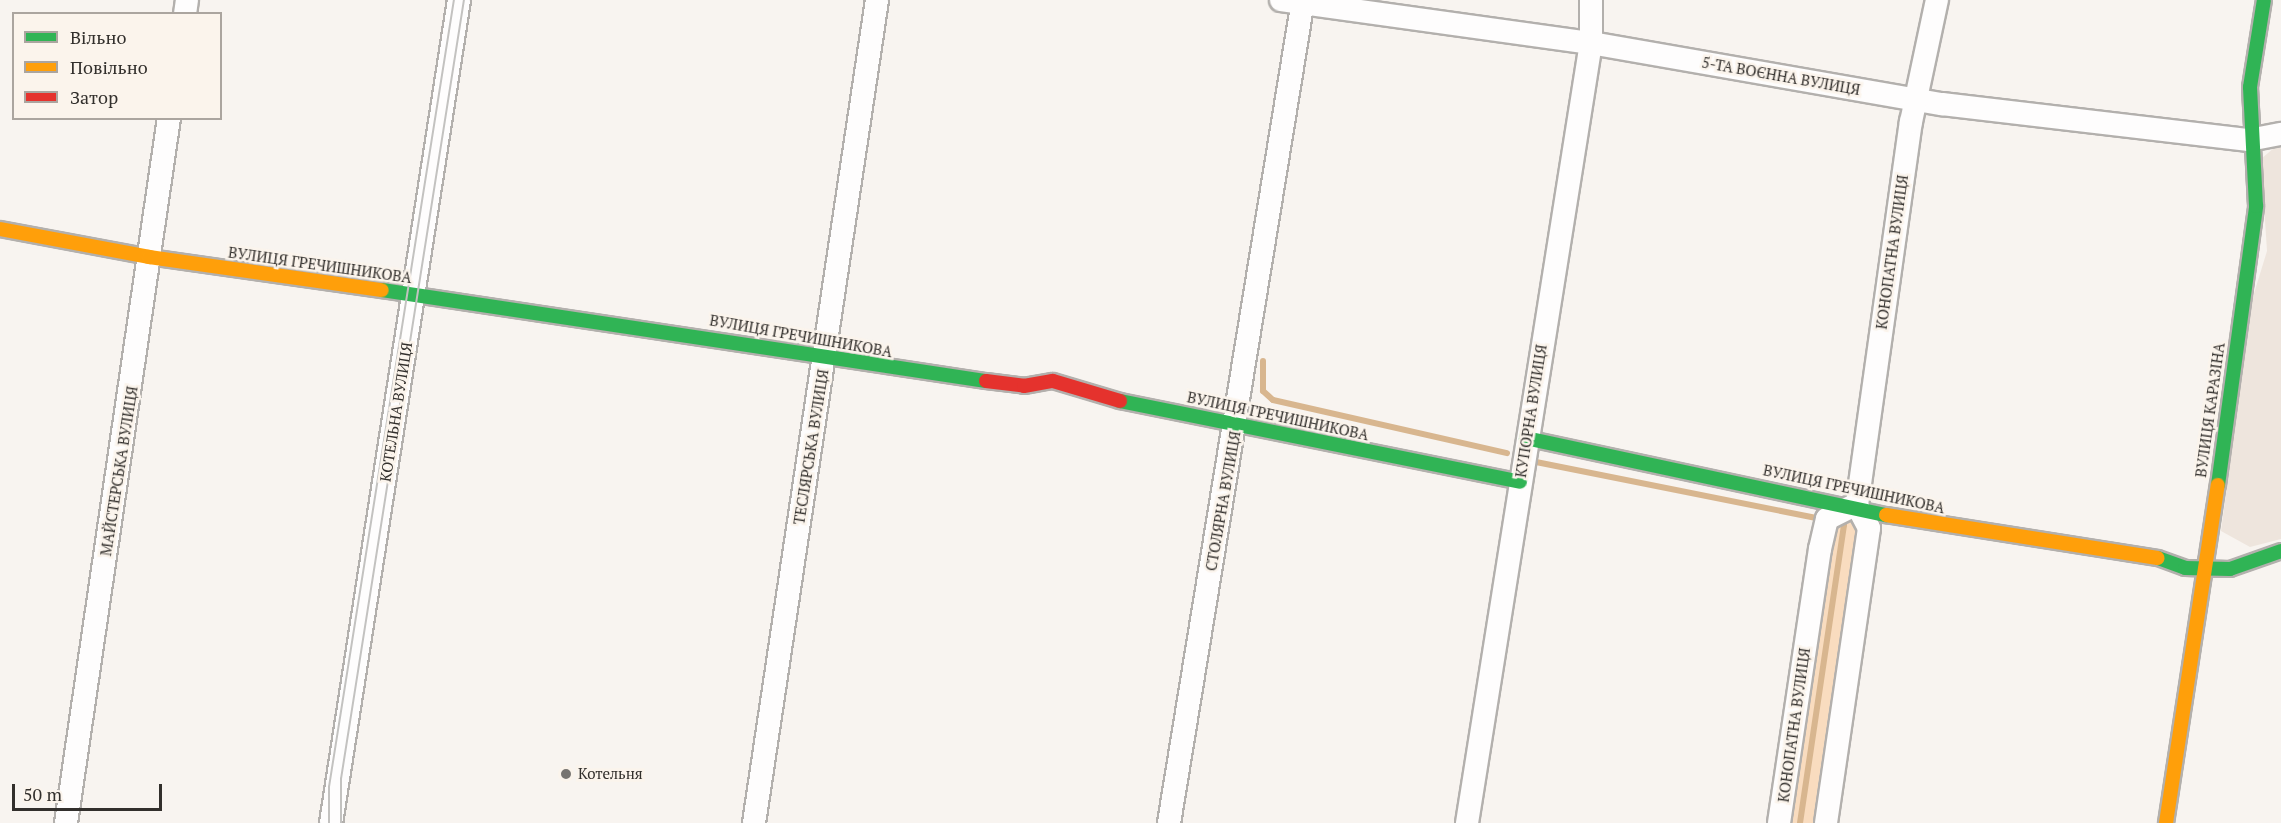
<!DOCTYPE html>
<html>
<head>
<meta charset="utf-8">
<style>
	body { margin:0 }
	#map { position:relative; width:2281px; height:823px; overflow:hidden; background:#f8f4f0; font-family:"PT Serif",serif }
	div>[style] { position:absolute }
	.built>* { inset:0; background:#eee5dd }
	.green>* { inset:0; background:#f9dcbf }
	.stream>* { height:6px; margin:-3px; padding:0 3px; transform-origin:3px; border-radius:3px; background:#d8b68f }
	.roads { filter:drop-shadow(2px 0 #b3b0ad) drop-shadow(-2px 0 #b3b0ad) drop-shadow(0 2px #b3b0ad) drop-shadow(0 -2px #b3b0ad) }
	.street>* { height:22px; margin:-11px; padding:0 11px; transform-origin:11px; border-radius:11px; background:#fefdfd }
	.fast>* { height:14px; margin:-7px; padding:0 7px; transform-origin:7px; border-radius:7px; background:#30b455 }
	.slow>* { height:14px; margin:-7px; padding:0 7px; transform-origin:7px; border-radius:7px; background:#ff9f0a }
	.jam>* { height:14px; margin:-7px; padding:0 7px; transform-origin:7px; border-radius:7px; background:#e5322d }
	.tram>* { height:1.5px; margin:-0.75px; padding:0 0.75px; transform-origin:0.75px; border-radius:0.75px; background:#c3c2c0 }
	.dots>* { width:16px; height:16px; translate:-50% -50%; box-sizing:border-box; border:3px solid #fbf4ec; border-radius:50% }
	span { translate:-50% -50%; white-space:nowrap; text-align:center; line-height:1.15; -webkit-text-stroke:5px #fbf4ec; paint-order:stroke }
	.street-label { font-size:15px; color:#322f2c }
	.poi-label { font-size:15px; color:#322f2c }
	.left { translate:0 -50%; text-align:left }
	.legend { position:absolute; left:12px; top:12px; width:210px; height:108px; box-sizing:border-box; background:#fbf4ec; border:2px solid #aba59f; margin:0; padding:8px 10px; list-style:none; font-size:18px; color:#322f2c }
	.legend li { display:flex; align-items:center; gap:12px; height:30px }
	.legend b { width:30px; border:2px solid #aba59f }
	.scale { position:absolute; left:12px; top:784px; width:150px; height:27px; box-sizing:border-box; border:3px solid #322f2c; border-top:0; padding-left:8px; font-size:18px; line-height:21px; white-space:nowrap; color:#322f2c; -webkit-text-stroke:4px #fbf4ec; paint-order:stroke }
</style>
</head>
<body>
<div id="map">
	<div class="built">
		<div style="clip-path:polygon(2281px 142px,2281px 539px,2250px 547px,2221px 531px,2252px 300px,2267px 251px,2261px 159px)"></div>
	</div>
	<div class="green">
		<div style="clip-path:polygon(1835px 515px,1862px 525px,1817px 823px,1783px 823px)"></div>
	</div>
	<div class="stream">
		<div style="left:1263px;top:361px;width:30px;rotate:90deg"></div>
		<div style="left:1263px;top:391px;width:13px;rotate:42deg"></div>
		<div style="left:1273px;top:400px;width:240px;rotate:12.8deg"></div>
		<div style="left:1531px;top:461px;width:296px;rotate:11.3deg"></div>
		<div style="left:1800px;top:823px;width:301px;rotate:-81.6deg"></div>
		<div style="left:1844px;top:525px;width:9px;rotate:-162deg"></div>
	</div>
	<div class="roads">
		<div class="street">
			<div style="left:1281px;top:0;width:313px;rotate:7.9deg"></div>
			<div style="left:1591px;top:43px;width:356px;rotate:9.9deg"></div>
			<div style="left:1942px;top:104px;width:309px;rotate:6.7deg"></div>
			<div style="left:2249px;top:140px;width:33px;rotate:-11deg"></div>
			<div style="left:185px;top:14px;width:14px;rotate:-82deg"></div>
			<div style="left:66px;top:823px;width:712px;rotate:-81.69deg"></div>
			<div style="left:331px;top:823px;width:833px;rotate:-81.16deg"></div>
			<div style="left:754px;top:823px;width:832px;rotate:-81.5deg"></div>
			<div style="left:1169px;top:823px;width:834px;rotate:-80.75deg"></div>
			<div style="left:1467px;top:823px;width:790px;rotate:-80.97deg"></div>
			<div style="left:1591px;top:43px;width:43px;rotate:-90deg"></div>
			<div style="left:1779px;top:823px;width:277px;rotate:-81.5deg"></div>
			<div style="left:1820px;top:549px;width:31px;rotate:-77deg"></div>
			<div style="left:1827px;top:519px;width:29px;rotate:-27deg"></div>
			<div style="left:1826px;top:823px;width:298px;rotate:-81.7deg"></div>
			<div style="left:1869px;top:528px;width:26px;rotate:-118deg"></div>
			<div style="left:1857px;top:505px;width:387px;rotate:-82deg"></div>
			<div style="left:1911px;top:122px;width:125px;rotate:-78deg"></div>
		</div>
		<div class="fast">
			<div style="left:382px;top:290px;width:611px;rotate:8.57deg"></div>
			<div style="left:1120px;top:401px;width:408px;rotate:11.4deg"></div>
			<div style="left:1526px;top:438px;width:368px;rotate:12.1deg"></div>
			<div style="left:2218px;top:485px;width:282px;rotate:-82.2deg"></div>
			<div style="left:2256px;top:206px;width:119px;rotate:-92.9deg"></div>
			<div style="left:2250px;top:87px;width:88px;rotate:-80.9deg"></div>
			<div style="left:2158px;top:558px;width:29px;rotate:20deg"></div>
			<div style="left:2185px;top:568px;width:45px;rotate:1.3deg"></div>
			<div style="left:2230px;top:569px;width:54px;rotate:-19.4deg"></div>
		</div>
		<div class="slow">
			<div style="left:0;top:229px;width:152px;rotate:10.6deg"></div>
			<div style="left:149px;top:257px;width:235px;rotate:8.1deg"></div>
			<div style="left:1886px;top:515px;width:275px;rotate:9deg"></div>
			<div style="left:2166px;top:823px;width:342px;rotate:-81.3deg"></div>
		</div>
		<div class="jam">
			<div style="left:986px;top:381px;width:38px;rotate:7deg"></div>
			<div style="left:1024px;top:386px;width:29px;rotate:-10deg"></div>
			<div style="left:1053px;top:381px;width:70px;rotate:16.6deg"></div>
		</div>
	</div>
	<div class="tram">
		<div style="left:329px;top:823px;width:36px;rotate:-90deg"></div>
		<div style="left:329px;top:787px;width:797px;rotate:-80.98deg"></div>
		<div style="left:341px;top:823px;width:44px;rotate:-90deg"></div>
		<div style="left:341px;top:779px;width:789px;rotate:-81.03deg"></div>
	</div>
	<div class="dots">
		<div style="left:566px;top:774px;background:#777471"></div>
	</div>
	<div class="street-label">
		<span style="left:1781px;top:76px;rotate:10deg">5-ТА ВОЄННА ВУЛИЦЯ</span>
		<span style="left:1892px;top:252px;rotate:-82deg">КОНОПАТНА ВУЛИЦЯ</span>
		<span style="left:320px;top:265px;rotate:8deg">ВУЛИЦЯ ГРЕЧИШНИКОВА</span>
		<span style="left:801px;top:336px;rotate:10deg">ВУЛИЦЯ ГРЕЧИШНИКОВА</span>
		<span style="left:2210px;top:410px;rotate:-82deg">ВУЛИЦЯ КАРАЗІНА</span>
		<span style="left:1531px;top:411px;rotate:-81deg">КУПОРНА ВУЛИЦЯ</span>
		<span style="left:396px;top:412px;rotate:-81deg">КОТЕЛЬНА ВУЛИЦЯ</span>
		<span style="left:1278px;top:416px;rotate:12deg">ВУЛИЦЯ ГРЕЧИШНИКОВА</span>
		<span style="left:811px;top:447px;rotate:-81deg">ТЕСЛЯРСЬКА ВУЛИЦЯ</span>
		<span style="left:119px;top:471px;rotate:-81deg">МАЙСТЕРСЬКА ВУЛИЦЯ</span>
		<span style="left:1854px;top:489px;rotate:12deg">ВУЛИЦЯ ГРЕЧИШНИКОВА</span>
		<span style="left:1223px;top:501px;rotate:-80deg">СТОЛЯРНА ВУЛИЦЯ</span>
		<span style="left:1794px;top:725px;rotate:-82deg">КОНОПАТНА ВУЛИЦЯ</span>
	</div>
	<div class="poi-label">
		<span class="left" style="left:578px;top:774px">Котельня</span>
	</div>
	<ul class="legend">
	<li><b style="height:8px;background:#30b455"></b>Вільно</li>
	<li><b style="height:8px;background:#ff9f0a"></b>Повільно</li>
	<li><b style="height:8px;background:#e5322d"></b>Затор</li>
	</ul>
	<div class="scale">50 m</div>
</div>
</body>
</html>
